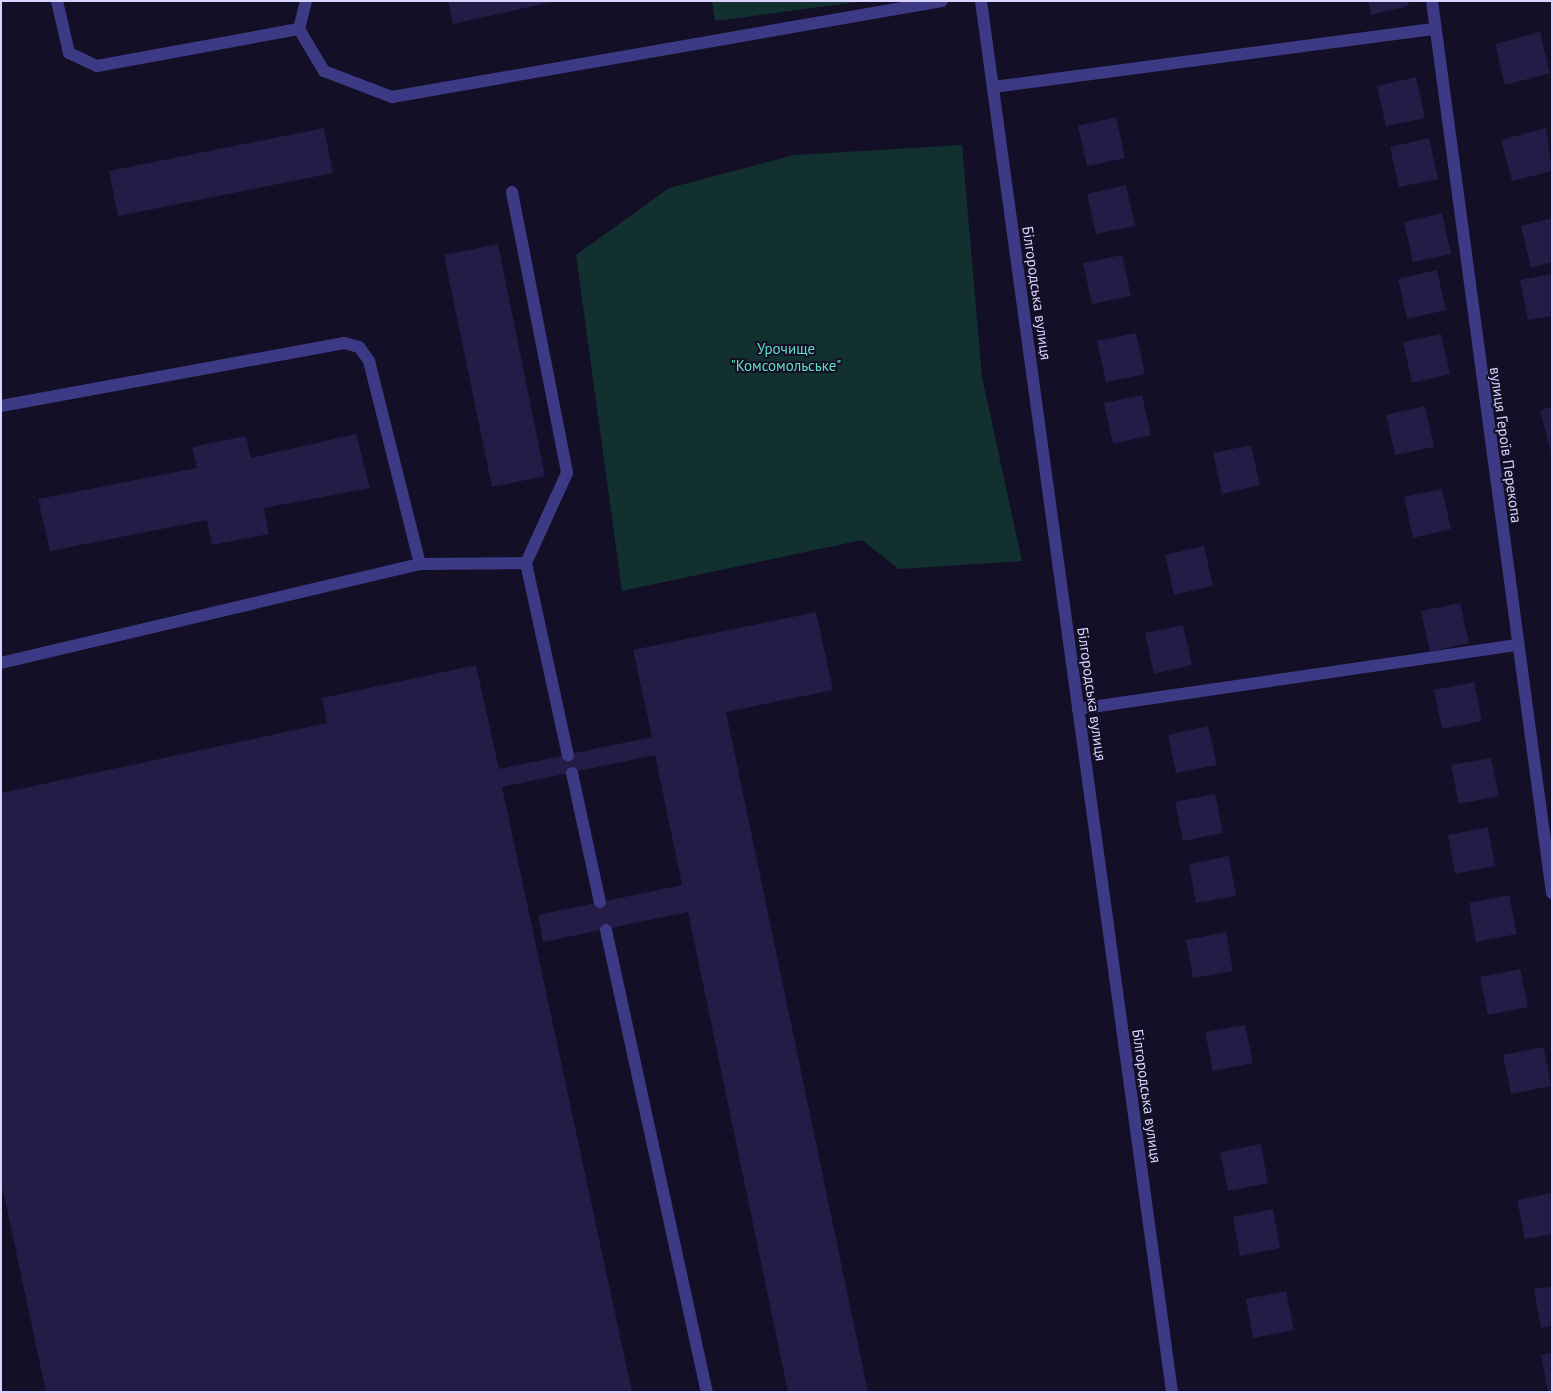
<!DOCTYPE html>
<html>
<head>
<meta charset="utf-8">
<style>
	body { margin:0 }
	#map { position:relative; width:1553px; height:1393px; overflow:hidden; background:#130f26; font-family:"PT Sans",sans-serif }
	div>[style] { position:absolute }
	.green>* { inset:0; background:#12302f }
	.building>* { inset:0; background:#241b47 }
	.service>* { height:12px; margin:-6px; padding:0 6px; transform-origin:6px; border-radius:6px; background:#3d3a85 }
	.minor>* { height:12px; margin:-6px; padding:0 6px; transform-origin:6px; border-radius:6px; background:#3d3a85 }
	span { translate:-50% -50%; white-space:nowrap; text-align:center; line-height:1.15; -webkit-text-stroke:4px #130f26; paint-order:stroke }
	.street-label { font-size:15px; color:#d9d4ff }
	.park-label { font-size:15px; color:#5fe0c0 }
	.frame { position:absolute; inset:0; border:2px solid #d9d4ff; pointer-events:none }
</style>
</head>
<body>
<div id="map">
	<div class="green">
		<div style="clip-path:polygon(712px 1px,864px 1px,715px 21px)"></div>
		<div style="clip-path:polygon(962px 145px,982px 377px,1022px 561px,899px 569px,862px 540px,622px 591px,576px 255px,669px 188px,794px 155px)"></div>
	</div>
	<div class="building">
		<div style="clip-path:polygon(448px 1px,552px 1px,552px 2px,453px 24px)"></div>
		<div style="clip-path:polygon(1368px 1px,1408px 1px,1409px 6px,1371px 15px)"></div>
		<div style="clip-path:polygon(1540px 32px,1550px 73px,1505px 85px,1495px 44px)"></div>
		<div style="clip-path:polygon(1416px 77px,1425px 118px,1386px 126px,1377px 86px)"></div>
		<div style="clip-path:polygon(1116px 117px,1125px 158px,1087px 166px,1078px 126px)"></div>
		<div style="clip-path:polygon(324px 128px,333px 173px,118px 216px,109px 171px)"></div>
		<div style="clip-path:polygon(1546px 128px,1552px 171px,1512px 181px,1501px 140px)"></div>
		<div style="clip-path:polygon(1429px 138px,1438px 179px,1399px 187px,1390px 147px)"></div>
		<div style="clip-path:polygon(1126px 185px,1135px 226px,1096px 234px,1087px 194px)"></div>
		<div style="clip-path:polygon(1442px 213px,1451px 254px,1413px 262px,1404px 222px)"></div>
		<div style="clip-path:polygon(1552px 218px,1552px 262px,1531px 268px,1521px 226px)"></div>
		<div style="clip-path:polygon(498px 244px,545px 476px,492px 487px,444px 255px)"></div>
		<div style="clip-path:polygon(1122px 255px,1131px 296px,1092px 304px,1083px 263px)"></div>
		<div style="clip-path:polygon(1437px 270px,1446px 310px,1407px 319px,1398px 279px)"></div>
		<div style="clip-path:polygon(1552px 274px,1552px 316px,1528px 320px,1520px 280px)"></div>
		<div style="clip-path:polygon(1136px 333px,1145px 374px,1106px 382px,1097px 341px)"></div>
		<div style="clip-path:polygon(1441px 334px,1450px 374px,1412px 383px,1403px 342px)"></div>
		<div style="clip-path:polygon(1142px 395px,1151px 435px,1113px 444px,1104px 403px)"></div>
		<div style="clip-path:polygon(1425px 406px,1434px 447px,1395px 455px,1386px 415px)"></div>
		<div style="clip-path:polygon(1552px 407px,1552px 452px,1551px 452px,1540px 410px)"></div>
		<div style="clip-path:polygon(356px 434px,370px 488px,264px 508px,269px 534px,212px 545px,207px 520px,50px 551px,38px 499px,197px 468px,192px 447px,246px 436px,251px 458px)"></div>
		<div style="clip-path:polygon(1251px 445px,1260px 485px,1222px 494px,1213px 453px)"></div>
		<div style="clip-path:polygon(1442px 489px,1451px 529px,1413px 538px,1404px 497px)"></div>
		<div style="clip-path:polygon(1204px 546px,1213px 586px,1174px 595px,1165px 555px)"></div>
		<div style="clip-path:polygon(1460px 603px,1469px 643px,1430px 652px,1421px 611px)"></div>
		<div style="clip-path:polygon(816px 612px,833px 690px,726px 712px,868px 1392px,788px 1392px,688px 912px,543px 942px,538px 915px,682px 885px,655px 755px,502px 787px,632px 1392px,46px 1392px,1px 1181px,1px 793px,327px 723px,322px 698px,476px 665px,499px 769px,652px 737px,633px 650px)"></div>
		<div style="clip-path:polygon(1183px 625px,1192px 665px,1154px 674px,1145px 633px)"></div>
		<div style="clip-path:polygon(1474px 682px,1482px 721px,1442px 729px,1434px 690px)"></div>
		<div style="clip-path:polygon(1208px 726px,1217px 765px,1176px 773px,1168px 735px)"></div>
		<div style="clip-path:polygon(1491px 758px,1499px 796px,1459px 804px,1451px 765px)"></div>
		<div style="clip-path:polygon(1215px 794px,1223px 833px,1183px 841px,1175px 802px)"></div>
		<div style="clip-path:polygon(1488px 827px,1495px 866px,1455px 874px,1448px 835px)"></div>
		<div style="clip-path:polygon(1229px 856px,1236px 896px,1196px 903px,1189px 864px)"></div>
		<div style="clip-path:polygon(1509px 895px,1517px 934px,1476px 942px,1469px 903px)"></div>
		<div style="clip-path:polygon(1226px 932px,1233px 971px,1193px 978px,1186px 940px)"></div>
		<div style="clip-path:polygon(1520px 969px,1528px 1007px,1488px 1015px,1480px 977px)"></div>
		<div style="clip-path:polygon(1245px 1025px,1253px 1063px,1213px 1071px,1205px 1032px)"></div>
		<div style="clip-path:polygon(1544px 1047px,1551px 1086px,1511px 1094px,1503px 1055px)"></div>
		<div style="clip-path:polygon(1261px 1144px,1268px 1183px,1228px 1191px,1220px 1152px)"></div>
		<div style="clip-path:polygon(1552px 1193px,1552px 1234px,1525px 1239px,1517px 1200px)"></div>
		<div style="clip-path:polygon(1273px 1209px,1280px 1248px,1240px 1256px,1233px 1217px)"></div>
		<div style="clip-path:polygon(1552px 1286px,1552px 1326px,1541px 1328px,1534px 1289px)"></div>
		<div style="clip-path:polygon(1286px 1291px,1294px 1330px,1253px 1338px,1246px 1299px)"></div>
		<div style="clip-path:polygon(1552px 1353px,1552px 1392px,1548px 1392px,1541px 1355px)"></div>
	</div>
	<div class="service">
		<div style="left:57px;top:1px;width:53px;rotate:77deg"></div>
		<div style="left:69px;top:53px;width:31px;rotate:25deg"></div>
		<div style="left:97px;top:66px;width:205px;rotate:-10.4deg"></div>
		<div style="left:299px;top:29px;width:49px;rotate:59.2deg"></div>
		<div style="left:324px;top:71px;width:73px;rotate:20.9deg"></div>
		<div style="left:392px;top:97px;width:558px;rotate:-9.9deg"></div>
		<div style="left:299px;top:29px;width:29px;rotate:-76deg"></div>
		<div style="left:993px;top:87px;width:446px;rotate:-7.5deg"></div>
		<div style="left:512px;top:192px;width:286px;rotate:78.9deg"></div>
		<div style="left:567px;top:473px;width:99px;rotate:114.5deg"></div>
		<div style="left:1px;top:406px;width:349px;rotate:-10.4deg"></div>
		<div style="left:344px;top:343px;width:16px;rotate:15deg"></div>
		<div style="left:359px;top:347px;width:17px;rotate:54deg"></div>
		<div style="left:369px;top:361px;width:209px;rotate:75.9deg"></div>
		<div style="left:1px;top:663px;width:431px;rotate:-13.3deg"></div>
		<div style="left:420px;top:564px;width:106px;rotate:-0.5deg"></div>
		<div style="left:526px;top:563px;width:197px;rotate:77.7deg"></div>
		<div style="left:1078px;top:709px;width:444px;rotate:-8.3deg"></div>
		<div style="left:572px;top:773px;width:132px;rotate:77.8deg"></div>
		<div style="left:606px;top:930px;width:473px;rotate:77.7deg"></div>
	</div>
	<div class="minor">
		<div style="left:981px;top:1px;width:1404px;rotate:82.18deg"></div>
		<div style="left:1432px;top:1px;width:900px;rotate:82.34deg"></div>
	</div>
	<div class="street-label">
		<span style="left:1037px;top:293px;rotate:82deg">Білгородська вулиця</span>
		<span style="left:1506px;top:445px;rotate:82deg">вулиця Героїв Перекопа</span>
		<span style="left:1092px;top:694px;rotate:82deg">Білгородська вулиця</span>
		<span style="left:1147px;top:1096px;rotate:82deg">Білгородська вулиця</span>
	</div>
	<div class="park-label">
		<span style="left:786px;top:357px">Урочище<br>"Комсомольське"</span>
	</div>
	<div class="frame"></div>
</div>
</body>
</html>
